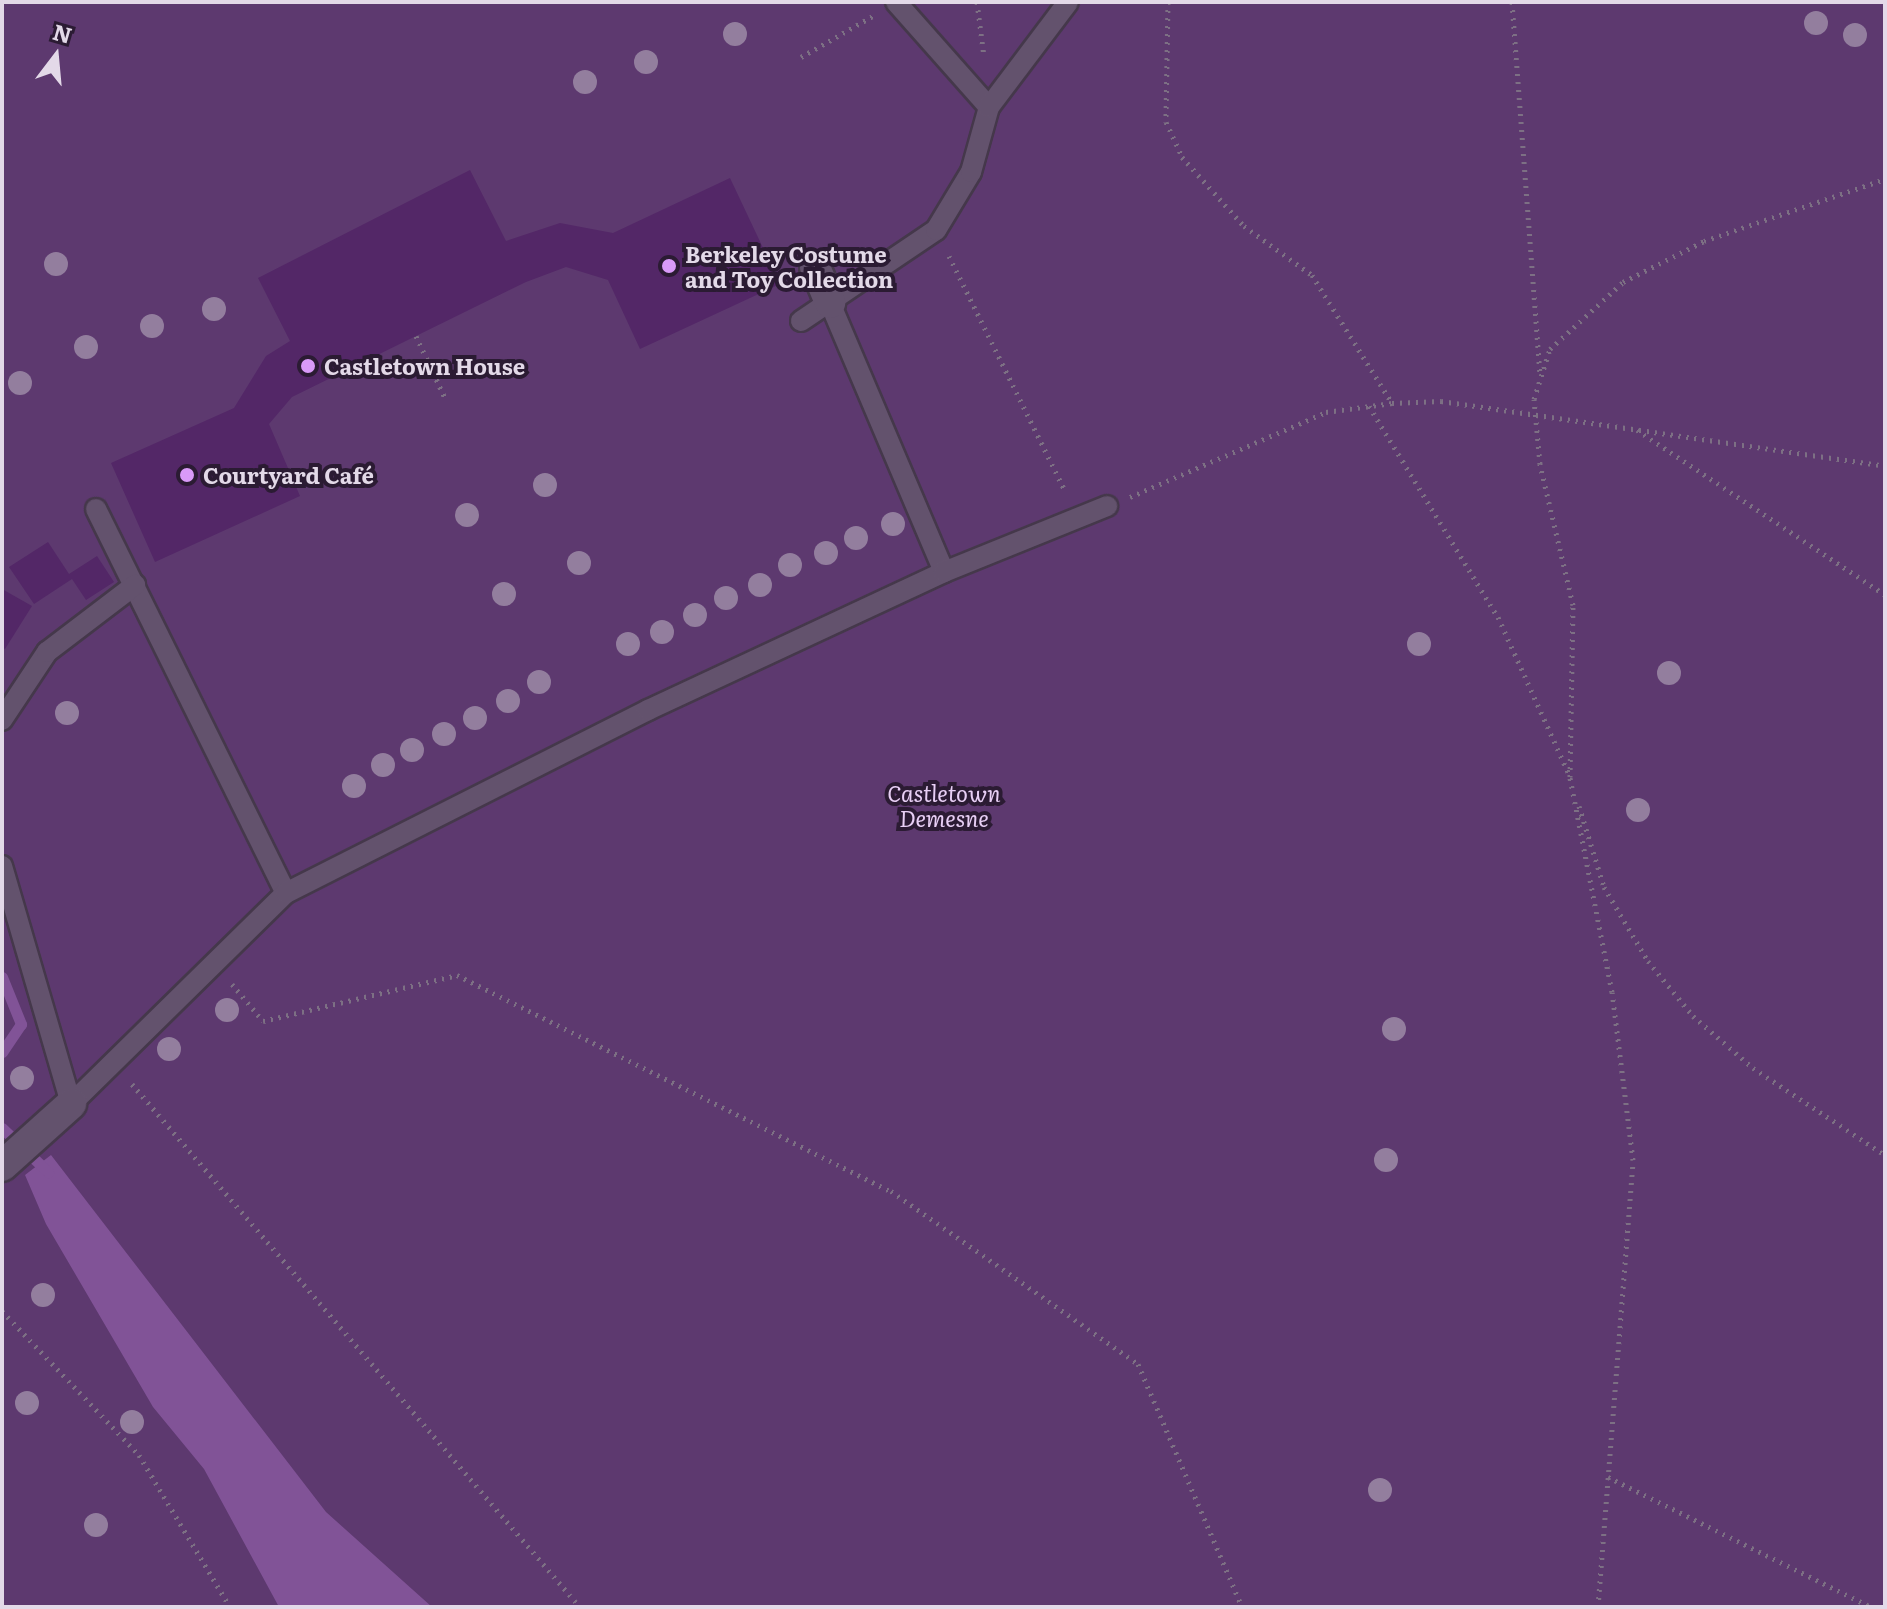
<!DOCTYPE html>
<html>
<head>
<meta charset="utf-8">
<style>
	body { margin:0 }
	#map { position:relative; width:1887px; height:1609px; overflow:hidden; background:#2b1b33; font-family:Literata,serif }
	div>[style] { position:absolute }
	.green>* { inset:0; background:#5d396f }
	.water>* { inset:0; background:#815397 }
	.stream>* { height:11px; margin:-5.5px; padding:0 5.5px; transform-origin:5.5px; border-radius:5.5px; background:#815397 }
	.building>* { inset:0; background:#532767 }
	.path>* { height:5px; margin-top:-2.5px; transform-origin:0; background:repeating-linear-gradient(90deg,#7d7084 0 2px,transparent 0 8px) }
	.roads { filter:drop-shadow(2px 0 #45384b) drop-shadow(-2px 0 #45384b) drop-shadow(0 2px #45384b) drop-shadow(0 -2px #45384b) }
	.service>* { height:20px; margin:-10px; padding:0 10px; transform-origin:10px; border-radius:10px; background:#63526d }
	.pedestrian>* { height:30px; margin:-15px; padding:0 15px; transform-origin:15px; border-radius:15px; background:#63526d }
	.trees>* { width:24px; height:24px; margin:-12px; border-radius:50%; background:#937e9e }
	.dots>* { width:22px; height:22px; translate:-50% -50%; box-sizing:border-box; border:4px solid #2b1b33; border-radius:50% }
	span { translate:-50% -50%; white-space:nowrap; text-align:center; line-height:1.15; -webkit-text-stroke:8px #2b1b33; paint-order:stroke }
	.poi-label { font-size:22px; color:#e3d9e8; font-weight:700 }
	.left { translate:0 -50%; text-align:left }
	.park-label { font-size:22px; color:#e8cff5; font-style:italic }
	.frame { position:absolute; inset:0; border:4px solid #e3d9e8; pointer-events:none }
	.north { position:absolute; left:16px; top:16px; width:80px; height:80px; -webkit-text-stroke:6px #2b1b33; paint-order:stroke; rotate:16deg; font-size:22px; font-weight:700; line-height:32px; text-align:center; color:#e3d9e8 }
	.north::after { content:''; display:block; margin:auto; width:28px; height:36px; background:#e3d9e8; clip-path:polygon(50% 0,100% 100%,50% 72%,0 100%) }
</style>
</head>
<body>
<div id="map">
	<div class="green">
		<div style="clip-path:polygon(2px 2px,1885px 2px,1885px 1607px,2px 1607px)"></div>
	</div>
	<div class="water">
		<div style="clip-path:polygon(51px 1155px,326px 1512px,432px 1607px,279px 1607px,204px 1469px,153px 1407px,46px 1224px,25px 1175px)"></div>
	</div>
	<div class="stream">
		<div style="left:2px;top:977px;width:51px;rotate:68deg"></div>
		<div style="left:21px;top:1024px;width:34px;rotate:124deg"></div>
		<div style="left:2px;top:1128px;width:64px;rotate:43.7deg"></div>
	</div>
	<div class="building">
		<div style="clip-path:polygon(470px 170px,506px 241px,560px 223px,613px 233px,730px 178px,780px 284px,640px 349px,608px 280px,566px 267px,526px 282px,292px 397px,269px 424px,300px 496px,155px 562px,111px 463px,234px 408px,266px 356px,290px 341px,258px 278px)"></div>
		<div style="clip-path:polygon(48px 542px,69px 574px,97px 556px,114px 582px,86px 600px,72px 579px,34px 604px,9px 567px)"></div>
		<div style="clip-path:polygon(2px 589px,32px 606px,5px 649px,2px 647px)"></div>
	</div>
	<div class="path">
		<div style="left:977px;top:2px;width:55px;rotate:82.7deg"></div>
		<div style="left:1168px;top:2px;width:120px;rotate:91deg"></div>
		<div style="left:1166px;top:122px;width:38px;rotate:65deg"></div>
		<div style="left:1182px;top:157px;width:93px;rotate:48.1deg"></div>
		<div style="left:1244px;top:226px;width:84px;rotate:35.8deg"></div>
		<div style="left:1312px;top:275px;width:151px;rotate:58deg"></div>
		<div style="left:1512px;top:2px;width:373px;rotate:85.7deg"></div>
		<div style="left:801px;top:57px;width:83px;rotate:-29.7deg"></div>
		<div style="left:949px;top:256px;width:262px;rotate:63.7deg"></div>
		<div style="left:416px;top:336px;width:68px;rotate:64.9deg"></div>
		<div style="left:1369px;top:406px;width:247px;rotate:58.6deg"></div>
		<div style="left:1498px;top:617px;width:172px;rotate:65.7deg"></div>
		<div style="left:1637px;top:430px;width:298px;rotate:33.6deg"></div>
		<div style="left:1130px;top:497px;width:214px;rotate:-23.4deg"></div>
		<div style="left:1326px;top:412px;width:67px;rotate:-7.8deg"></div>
		<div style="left:1392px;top:403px;width:49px;rotate:-2.3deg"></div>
		<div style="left:1441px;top:401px;width:449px;rotate:8.3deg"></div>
		<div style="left:1579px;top:806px;width:85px;rotate:72.8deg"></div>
		<div style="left:1604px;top:887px;width:86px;rotate:59.3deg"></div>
		<div style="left:1648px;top:961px;width:71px;rotate:50.7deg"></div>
		<div style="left:1693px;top:1016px;width:79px;rotate:40.9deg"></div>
		<div style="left:1753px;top:1068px;width:158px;rotate:33.4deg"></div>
		<div style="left:232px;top:984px;width:48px;rotate:50deg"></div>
		<div style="left:263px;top:1021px;width:199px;rotate:-13.3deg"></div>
		<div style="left:457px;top:975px;width:485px;rotate:26.5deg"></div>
		<div style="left:891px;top:1191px;width:302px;rotate:35deg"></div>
		<div style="left:1138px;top:1364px;width:264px;rotate:66.8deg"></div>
		<div style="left:132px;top:1084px;width:689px;rotate:49.42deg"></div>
		<div style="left:2px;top:1311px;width:199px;rotate:46.4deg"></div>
		<div style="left:139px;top:1455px;width:177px;rotate:59.1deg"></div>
		<div style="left:1608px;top:1477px;width:293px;rotate:26.3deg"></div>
		<div style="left:1598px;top:1607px;width:448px;rotate:-85.5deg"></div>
		<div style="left:1633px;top:1160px;width:169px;rotate:-97.1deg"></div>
		<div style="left:1612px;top:992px;width:219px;rotate:-101.1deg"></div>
		<div style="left:1570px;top:777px;width:172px;rotate:-89deg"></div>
		<div style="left:1573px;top:605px;width:145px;rotate:-103.2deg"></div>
		<div style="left:1540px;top:464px;width:65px;rotate:-95.3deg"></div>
		<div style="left:1534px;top:399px;width:52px;rotate:-72.3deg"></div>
		<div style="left:1550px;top:349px;width:99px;rotate:-42.5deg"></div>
		<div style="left:1623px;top:282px;width:91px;rotate:-26.8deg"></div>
		<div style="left:1704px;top:241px;width:191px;rotate:-18.9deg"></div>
	</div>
	<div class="roads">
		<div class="service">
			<div style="left:896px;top:2px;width:140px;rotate:48.5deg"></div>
			<div style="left:830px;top:303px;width:292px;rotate:67deg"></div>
			<div style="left:801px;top:321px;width:163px;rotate:-34deg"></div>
			<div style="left:936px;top:230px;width:68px;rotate:-58.9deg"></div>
			<div style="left:971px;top:172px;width:67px;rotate:-74.5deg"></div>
			<div style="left:989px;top:107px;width:131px;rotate:-53deg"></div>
			<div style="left:96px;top:509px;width:428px;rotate:63.7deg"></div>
			<div style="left:2px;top:720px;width:82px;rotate:-56.5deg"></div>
			<div style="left:47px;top:652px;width:111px;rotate:-37.3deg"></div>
			<div style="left:2px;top:866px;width:248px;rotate:73.8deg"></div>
			<div style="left:71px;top:1104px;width:301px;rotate:-44.5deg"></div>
			<div style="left:286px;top:893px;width:406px;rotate:-26.8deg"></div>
			<div style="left:648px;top:710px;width:327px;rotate:-25deg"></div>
			<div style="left:944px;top:572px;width:176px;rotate:-22deg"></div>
		</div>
		<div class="pedestrian">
			<div style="left:815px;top:267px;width:39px;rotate:67deg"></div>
			<div style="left:2px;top:1166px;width:93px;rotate:-41.9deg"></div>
		</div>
	</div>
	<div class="trees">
		<div style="left:1816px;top:23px"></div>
		<div style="left:735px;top:34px"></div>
		<div style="left:1855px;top:35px"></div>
		<div style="left:646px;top:62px"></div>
		<div style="left:585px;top:82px"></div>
		<div style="left:56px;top:264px"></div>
		<div style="left:214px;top:309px"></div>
		<div style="left:152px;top:326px"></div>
		<div style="left:86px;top:347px"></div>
		<div style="left:20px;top:383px"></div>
		<div style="left:545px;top:485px"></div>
		<div style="left:467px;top:515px"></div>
		<div style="left:893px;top:524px"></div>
		<div style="left:856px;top:538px"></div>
		<div style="left:826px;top:553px"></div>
		<div style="left:579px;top:563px"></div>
		<div style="left:790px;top:565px"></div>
		<div style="left:760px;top:585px"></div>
		<div style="left:504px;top:594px"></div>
		<div style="left:726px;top:598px"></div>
		<div style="left:695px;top:615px"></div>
		<div style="left:662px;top:632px"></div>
		<div style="left:628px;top:644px"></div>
		<div style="left:1419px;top:644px"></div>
		<div style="left:1669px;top:673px"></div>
		<div style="left:539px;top:682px"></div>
		<div style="left:508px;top:701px"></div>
		<div style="left:67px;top:713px"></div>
		<div style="left:475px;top:718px"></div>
		<div style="left:444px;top:734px"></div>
		<div style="left:412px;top:750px"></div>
		<div style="left:383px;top:765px"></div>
		<div style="left:354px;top:786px"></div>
		<div style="left:1638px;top:810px"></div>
		<div style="left:227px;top:1010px"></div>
		<div style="left:1394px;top:1029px"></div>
		<div style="left:169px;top:1049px"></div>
		<div style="left:22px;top:1078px"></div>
		<div style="left:1386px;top:1160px"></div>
		<div style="left:43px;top:1295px"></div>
		<div style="left:27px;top:1403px"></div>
		<div style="left:132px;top:1422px"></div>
		<div style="left:1380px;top:1490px"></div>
		<div style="left:96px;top:1525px"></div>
	</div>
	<div class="dots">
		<div style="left:669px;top:266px;background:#d99af8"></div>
		<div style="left:308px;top:366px;background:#d99af8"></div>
		<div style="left:187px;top:475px;background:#d99af8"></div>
	</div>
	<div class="poi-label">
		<span class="left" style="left:685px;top:266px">Berkeley Costume<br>and Toy Collection</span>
		<span class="left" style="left:324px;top:366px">Castletown House</span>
		<span class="left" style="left:203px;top:475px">Courtyard Café</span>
	</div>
	<div class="park-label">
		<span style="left:944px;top:805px">Castletown<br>Demesne</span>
	</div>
	<div class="frame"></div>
	<div class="north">N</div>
</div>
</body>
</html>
